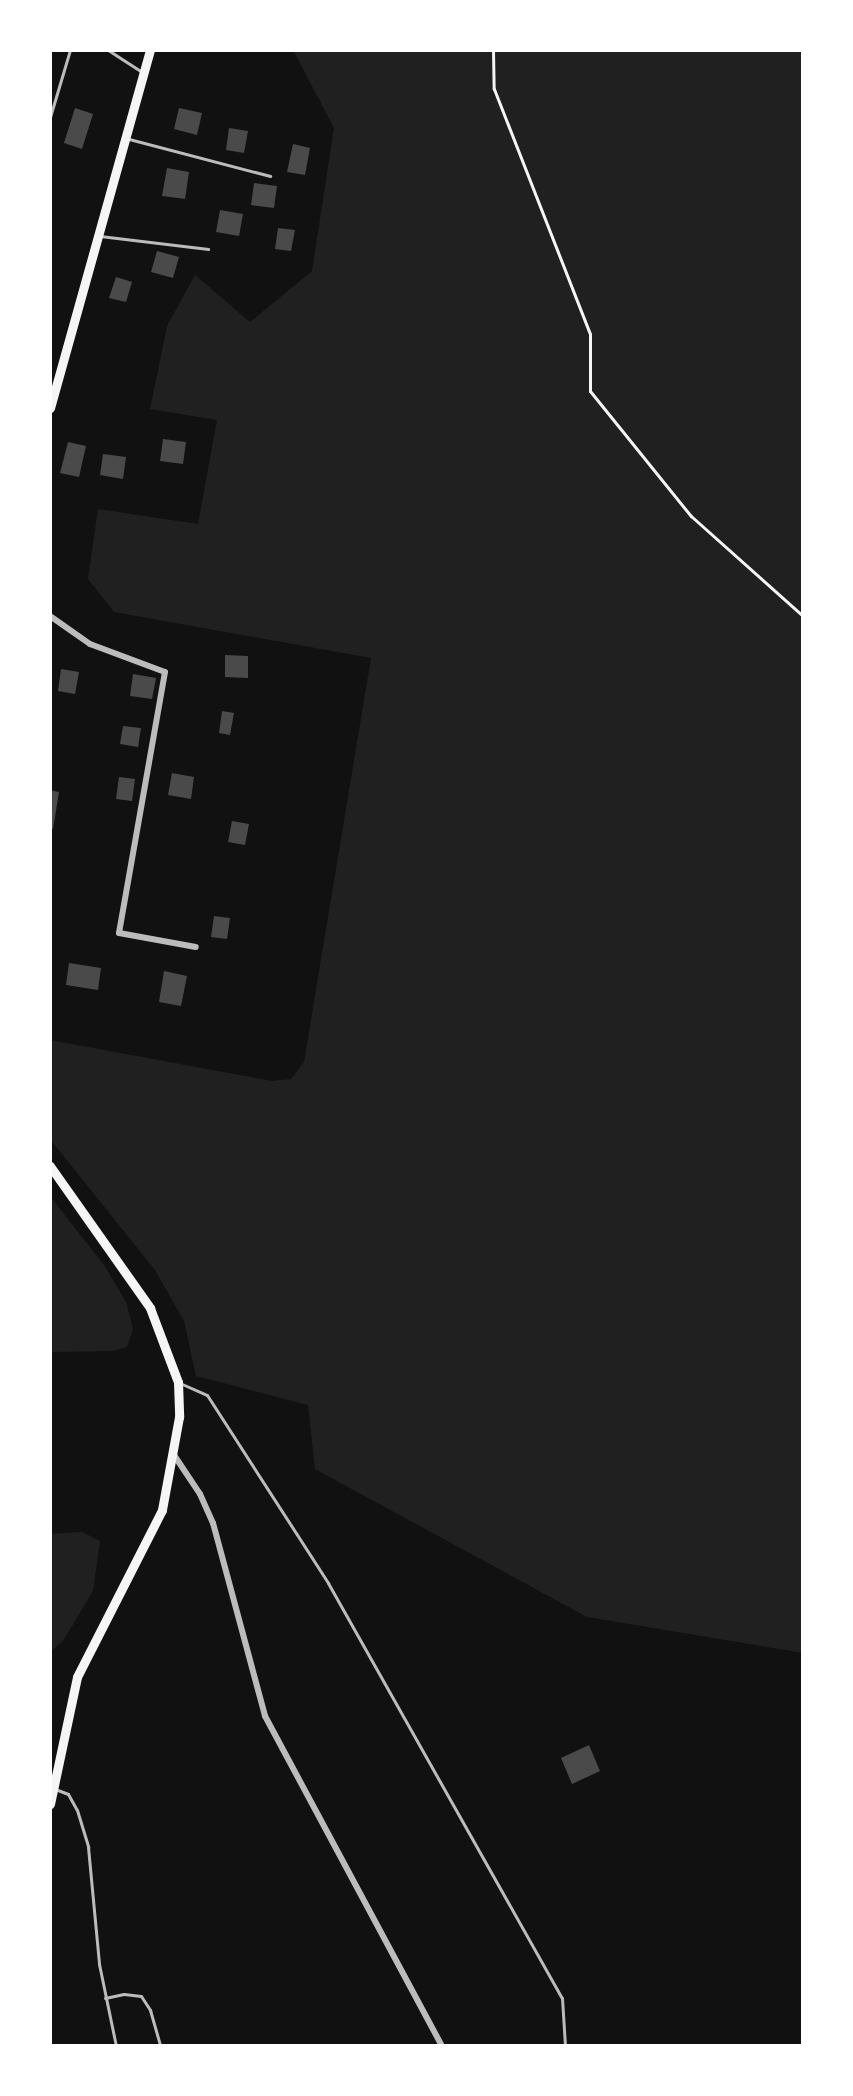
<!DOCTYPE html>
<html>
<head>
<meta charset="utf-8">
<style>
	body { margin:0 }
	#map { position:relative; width:853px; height:2096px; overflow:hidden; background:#111; font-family:Inter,sans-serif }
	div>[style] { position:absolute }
	.green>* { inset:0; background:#202020 }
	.building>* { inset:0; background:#4a4a4a }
	.path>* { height:3px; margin:-1.5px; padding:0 1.5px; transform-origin:1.5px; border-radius:1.5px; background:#f5f5f5 }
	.service>* { height:3px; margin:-1.5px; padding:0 1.5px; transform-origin:1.5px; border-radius:1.5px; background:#bcbcbc }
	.minor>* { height:6px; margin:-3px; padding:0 3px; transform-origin:3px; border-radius:3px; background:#bcbcbc }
	.secondary>* { height:9px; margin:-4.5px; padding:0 4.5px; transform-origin:4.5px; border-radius:4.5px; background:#f5f5f5 }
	span { translate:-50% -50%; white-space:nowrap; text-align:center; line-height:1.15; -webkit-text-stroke:6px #fff; paint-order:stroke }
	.frame { position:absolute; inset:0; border:52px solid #fff; pointer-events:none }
</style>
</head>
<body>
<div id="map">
	<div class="green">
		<div style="clip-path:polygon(293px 50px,803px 50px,803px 1653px,587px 1617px,315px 1469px,308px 1405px,196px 1376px,184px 1321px,155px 1270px,50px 1139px,50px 1040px,272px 1081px,291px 1079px,304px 1062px,371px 658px,114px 612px,88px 579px,98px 509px,198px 524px,217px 420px,150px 409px,167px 326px,195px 275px,250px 322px,312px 271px,334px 128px)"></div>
		<div style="clip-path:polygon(50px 1196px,104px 1265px,126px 1302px,133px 1329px,127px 1347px,113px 1351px,50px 1352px)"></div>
		<div style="clip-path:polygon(82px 1532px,100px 1541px,93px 1591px,63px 1641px,50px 1652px,50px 1534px)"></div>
	</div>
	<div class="building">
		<div style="clip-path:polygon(75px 108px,93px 114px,82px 149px,64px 143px)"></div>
		<div style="clip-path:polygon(179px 108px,202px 113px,197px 135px,174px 129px)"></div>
		<div style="clip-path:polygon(229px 128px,248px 131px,244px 153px,226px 150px)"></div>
		<div style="clip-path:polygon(293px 144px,310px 148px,305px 175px,287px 172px)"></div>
		<div style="clip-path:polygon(167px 168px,189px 172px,185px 199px,162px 196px)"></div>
		<div style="clip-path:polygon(254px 183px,277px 186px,274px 208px,251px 205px)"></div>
		<div style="clip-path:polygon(220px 210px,243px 214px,239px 236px,216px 232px)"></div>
		<div style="clip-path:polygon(278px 228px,295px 230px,291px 251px,275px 249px)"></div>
		<div style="clip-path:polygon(157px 251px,179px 257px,173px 278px,151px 272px)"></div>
		<div style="clip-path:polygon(116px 277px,132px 282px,126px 302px,109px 298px)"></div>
		<div style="clip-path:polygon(163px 439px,186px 442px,183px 464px,160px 461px)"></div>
		<div style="clip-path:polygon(68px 442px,86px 446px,79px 477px,60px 473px)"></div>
		<div style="clip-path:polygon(103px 454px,126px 457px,123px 479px,100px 475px)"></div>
		<div style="clip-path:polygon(225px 655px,248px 656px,248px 678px,225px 677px)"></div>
		<div style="clip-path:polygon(61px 669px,79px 672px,75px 694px,58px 691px)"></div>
		<div style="clip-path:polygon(133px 674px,156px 678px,152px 699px,130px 696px)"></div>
		<div style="clip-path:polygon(222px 711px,234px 713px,230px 735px,219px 733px)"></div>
		<div style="clip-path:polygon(123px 726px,141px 728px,138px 747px,120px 744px)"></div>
		<div style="clip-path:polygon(172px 773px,194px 777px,191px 799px,168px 795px)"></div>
		<div style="clip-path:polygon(119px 777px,135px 779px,132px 801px,116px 799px)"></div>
		<div style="clip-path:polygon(50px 790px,59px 792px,53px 829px,50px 828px)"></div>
		<div style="clip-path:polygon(232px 821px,249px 824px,245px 845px,228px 842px)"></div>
		<div style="clip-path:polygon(214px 916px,230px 918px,227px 939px,211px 937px)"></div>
		<div style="clip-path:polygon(69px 963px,101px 968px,98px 990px,66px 985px)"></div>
		<div style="clip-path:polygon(164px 971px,187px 976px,181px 1006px,159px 1002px)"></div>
		<div style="clip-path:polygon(589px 1745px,600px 1771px,572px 1784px,561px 1758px)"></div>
	</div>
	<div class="path">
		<div style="left:493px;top:50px;width:39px;rotate:89deg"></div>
		<div style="left:494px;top:89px;width:263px;rotate:68.6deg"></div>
		<div style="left:590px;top:334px;width:57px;rotate:90deg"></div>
		<div style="left:590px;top:391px;width:161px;rotate:51.1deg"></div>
		<div style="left:691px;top:516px;width:150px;rotate:41.8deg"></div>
	</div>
	<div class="service">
		<div style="left:108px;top:50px;width:40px;rotate:32.9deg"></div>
		<div style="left:50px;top:117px;width:70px;rotate:-73.4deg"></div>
		<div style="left:129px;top:139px;width:146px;rotate:14.7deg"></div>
		<div style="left:100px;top:236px;width:109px;rotate:6.9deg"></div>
		<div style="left:182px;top:1384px;width:27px;rotate:24deg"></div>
		<div style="left:207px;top:1395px;width:224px;rotate:57.2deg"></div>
		<div style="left:328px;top:1583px;width:476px;rotate:60.6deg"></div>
		<div style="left:562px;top:1998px;width:48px;rotate:86.4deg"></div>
		<div style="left:55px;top:1789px;width:14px;rotate:21deg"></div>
		<div style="left:68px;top:1794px;width:18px;rotate:61deg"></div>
		<div style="left:77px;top:1810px;width:39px;rotate:73deg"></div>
		<div style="left:88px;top:1847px;width:118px;rotate:84.6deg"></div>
		<div style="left:99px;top:1964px;width:84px;rotate:78.3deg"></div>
		<div style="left:105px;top:1998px;width:19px;rotate:-12deg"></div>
		<div style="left:124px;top:1994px;width:17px;rotate:7deg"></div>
		<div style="left:141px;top:1996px;width:17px;rotate:57deg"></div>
		<div style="left:150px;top:2010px;width:37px;rotate:74deg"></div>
	</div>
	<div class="minor">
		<div style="left:50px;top:616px;width:49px;rotate:35deg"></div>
		<div style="left:90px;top:644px;width:80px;rotate:20.5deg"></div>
		<div style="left:165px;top:672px;width:265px;rotate:100deg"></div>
		<div style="left:119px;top:933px;width:78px;rotate:10.3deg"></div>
		<div style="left:174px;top:1455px;width:47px;rotate:56.3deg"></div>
		<div style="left:200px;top:1494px;width:32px;rotate:66deg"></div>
		<div style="left:213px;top:1523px;width:200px;rotate:74.9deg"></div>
		<div style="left:265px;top:1716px;width:374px;rotate:61.8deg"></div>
	</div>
	<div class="secondary">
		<div style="left:50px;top:408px;width:372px;rotate:-74.4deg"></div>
		<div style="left:50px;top:1166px;width:174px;rotate:54.8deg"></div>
		<div style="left:150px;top:1308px;width:79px;rotate:69.3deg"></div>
		<div style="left:178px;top:1382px;width:35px;rotate:88deg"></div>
		<div style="left:179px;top:1417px;width:95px;rotate:100.4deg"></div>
		<div style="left:162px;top:1510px;width:187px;rotate:117deg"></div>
		<div style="left:77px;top:1677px;width:130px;rotate:102deg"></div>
	</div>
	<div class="frame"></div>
</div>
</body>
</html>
